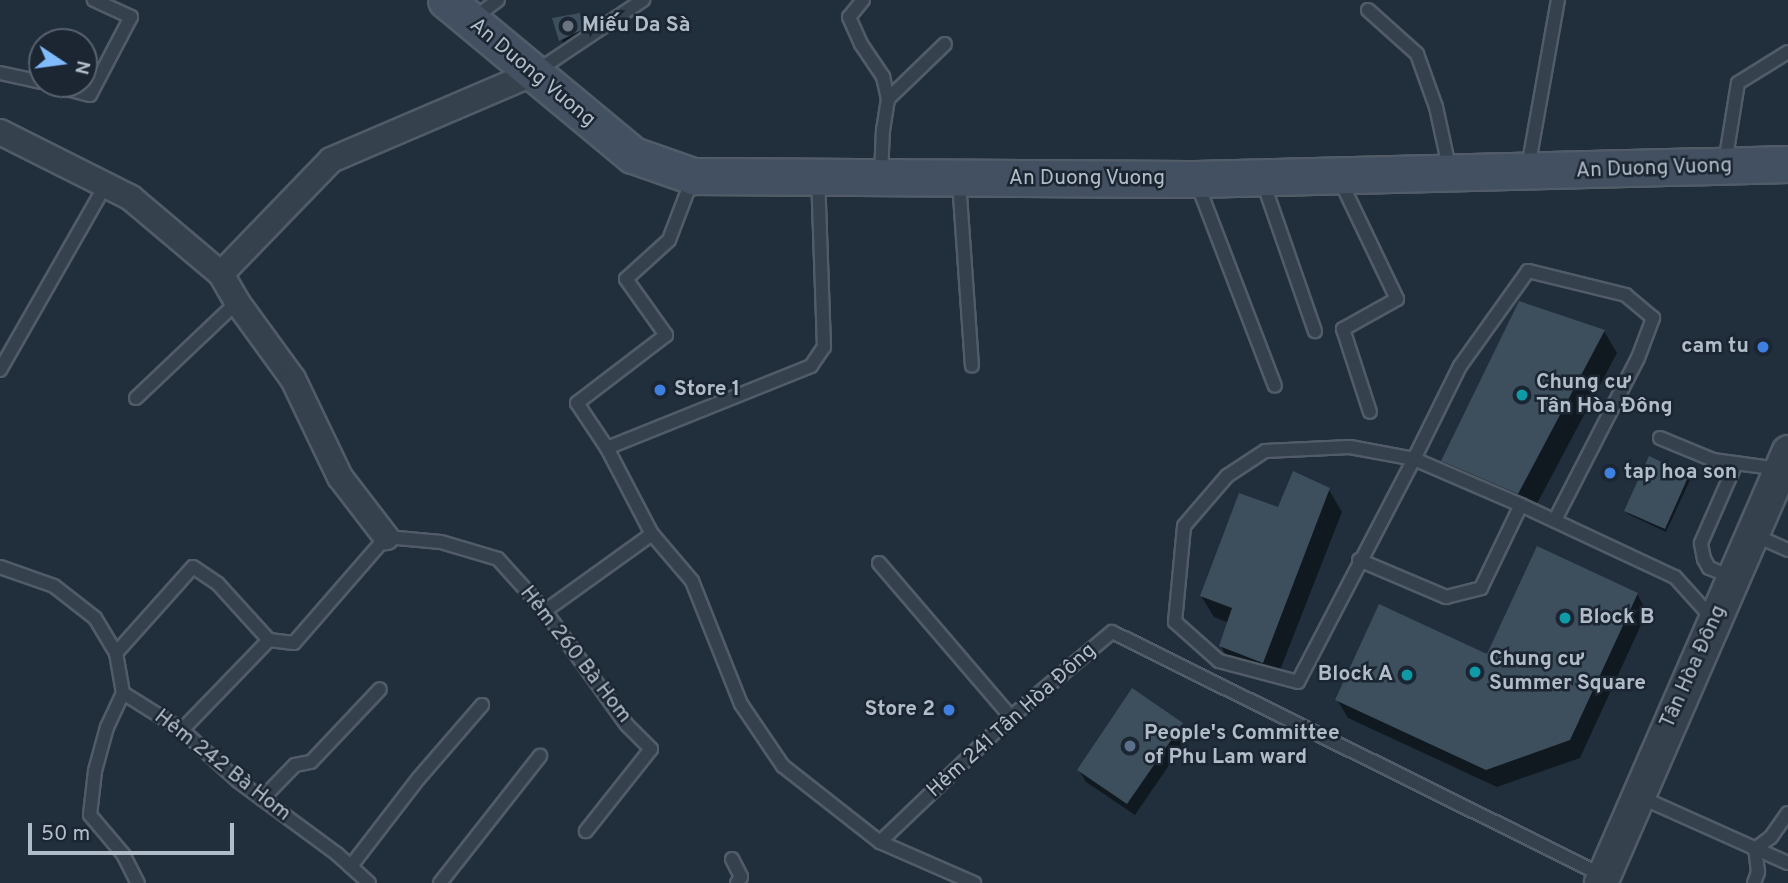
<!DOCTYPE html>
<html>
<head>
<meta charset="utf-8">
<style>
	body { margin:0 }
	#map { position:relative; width:1788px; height:883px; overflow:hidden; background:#212f3d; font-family:Overpass,sans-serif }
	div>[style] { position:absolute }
	.shadow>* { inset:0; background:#0007 }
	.building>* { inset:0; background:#3d4e5d }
	.roads { filter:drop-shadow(2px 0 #515c68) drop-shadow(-2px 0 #515c68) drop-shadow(0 2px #515c68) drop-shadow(0 -2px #515c68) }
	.service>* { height:12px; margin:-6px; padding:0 6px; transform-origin:6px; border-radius:6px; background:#35414d }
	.minor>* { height:24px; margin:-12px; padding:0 12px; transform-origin:12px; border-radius:12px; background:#35414d }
	.tertiary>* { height:32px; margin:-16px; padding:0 16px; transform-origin:16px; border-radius:16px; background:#35414d }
	.secondary>* { height:35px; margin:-17.5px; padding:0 17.5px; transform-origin:17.5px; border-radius:17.5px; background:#435061 }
	.dots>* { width:19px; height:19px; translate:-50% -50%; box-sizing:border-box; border:4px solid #1b2632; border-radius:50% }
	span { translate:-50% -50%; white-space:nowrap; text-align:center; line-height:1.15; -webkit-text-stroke:5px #1b2632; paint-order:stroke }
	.poi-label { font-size:21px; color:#b1bcc9; font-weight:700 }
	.left { translate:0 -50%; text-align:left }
	.right { translate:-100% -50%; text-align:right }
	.street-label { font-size:21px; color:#b1bcc9 }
	.north { position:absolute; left:28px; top:28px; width:70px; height:70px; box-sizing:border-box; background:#1b2632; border:2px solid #57626e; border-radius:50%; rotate:103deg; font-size:19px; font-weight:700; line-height:28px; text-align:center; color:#b1bcc9 }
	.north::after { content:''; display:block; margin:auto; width:24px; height:32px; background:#80baff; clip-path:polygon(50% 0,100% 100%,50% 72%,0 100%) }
	.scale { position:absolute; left:28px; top:823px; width:206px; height:32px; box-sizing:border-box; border:4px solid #b1bcc9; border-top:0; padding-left:9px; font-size:21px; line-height:24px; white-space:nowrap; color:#b1bcc9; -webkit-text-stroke:5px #1b2632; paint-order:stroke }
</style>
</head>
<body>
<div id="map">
	<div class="shadow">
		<div style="clip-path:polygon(579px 15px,586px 38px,565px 48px,555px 19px)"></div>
		<div style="clip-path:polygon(1604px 331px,1617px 353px,1531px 515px,1455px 483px,1443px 461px)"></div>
		<div style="clip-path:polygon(1688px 476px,1690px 480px,1666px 532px,1628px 514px,1626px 511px)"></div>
		<div style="clip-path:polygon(1329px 490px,1342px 512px,1275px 683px,1233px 668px,1221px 646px,1229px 623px,1214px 617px,1201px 596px,1279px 510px)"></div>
		<div style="clip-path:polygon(1637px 594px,1647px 612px,1580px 758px,1497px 787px,1348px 718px,1337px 700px,1488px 656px)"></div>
		<div style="clip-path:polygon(1181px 724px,1189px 736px,1135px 815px,1086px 782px,1079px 770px)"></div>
	</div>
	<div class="building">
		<div style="clip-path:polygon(580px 13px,582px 30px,559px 41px,552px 18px)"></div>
		<div style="clip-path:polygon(1519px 301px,1605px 330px,1518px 494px,1441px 461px)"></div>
		<div style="clip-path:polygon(1649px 456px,1689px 475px,1665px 529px,1624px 511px)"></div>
		<div style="clip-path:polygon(1293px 471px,1330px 488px,1263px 663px,1219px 646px,1232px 608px,1200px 596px,1239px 493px,1278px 507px)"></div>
		<div style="clip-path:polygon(1537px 546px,1638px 593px,1570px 740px,1486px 770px,1335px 700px,1379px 604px,1487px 654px)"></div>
		<div style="clip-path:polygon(1132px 688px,1183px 723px,1127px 804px,1077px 770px)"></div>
	</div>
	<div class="roads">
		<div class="service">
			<div style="left:863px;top:0;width:22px;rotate:129deg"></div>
			<div style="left:849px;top:17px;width:30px;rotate:66deg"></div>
			<div style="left:861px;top:44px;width:40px;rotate:56deg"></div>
			<div style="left:883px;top:77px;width:23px;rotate:77deg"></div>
			<div style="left:888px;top:99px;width:30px;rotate:99deg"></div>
			<div style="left:883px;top:129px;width:46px;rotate:92.5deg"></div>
			<div style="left:1368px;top:10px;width:66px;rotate:41.9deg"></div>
			<div style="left:1417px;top:54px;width:56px;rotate:70.3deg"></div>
			<div style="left:1436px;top:107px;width:66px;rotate:77.7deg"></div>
			<div style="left:474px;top:18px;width:30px;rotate:-37deg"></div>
			<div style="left:537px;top:71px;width:128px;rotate:-33.8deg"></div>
			<div style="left:0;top:73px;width:43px;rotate:12.1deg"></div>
			<div style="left:48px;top:84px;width:43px;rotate:14.7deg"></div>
			<div style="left:90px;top:95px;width:88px;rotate:-62.3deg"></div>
			<div style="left:131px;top:17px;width:41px;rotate:-155.3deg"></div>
			<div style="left:888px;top:99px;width:79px;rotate:-44deg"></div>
			<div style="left:1725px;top:163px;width:81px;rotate:-80.8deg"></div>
			<div style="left:1738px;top:83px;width:59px;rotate:-31.8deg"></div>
			<div style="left:1528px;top:168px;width:171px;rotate:-79.9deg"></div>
			<div style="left:693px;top:177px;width:67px;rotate:110.9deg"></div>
			<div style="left:669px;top:240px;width:58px;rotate:137.8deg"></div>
			<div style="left:626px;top:279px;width:69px;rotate:54.5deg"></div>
			<div style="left:666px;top:335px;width:112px;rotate:142.6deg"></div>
			<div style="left:577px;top:403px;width:54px;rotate:56.3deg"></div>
			<div style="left:607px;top:448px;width:97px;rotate:62.4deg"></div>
			<div style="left:652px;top:534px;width:62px;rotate:49.6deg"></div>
			<div style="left:692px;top:581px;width:132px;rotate:68.3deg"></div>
			<div style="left:741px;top:704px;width:75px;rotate:55.9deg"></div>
			<div style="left:783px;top:766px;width:123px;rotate:38.1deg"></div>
			<div style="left:880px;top:842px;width:103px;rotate:23.6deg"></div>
			<div style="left:1340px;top:180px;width:132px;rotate:64.4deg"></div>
			<div style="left:1397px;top:299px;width:62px;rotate:150.9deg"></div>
			<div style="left:1343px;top:329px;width:87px;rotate:72deg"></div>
			<div style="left:959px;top:181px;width:185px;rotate:86deg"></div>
			<div style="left:1263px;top:182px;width:158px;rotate:70.8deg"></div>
			<div style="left:1197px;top:183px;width:217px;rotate:69deg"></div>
			<div style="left:0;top:370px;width:212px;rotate:-60.3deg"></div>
			<div style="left:136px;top:398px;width:139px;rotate:-43.5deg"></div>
			<div style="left:1660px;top:438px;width:57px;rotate:22.5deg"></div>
			<div style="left:1713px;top:460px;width:68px;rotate:7.7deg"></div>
			<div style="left:607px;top:448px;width:220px;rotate:-21.9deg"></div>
			<div style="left:811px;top:366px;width:23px;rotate:-56deg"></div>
			<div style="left:824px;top:347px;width:168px;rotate:-92deg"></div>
			<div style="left:1555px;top:520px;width:182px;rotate:-62.9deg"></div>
			<div style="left:1638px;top:358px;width:43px;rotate:-69.4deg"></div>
			<div style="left:1653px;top:318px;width:35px;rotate:-140deg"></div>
			<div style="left:1626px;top:295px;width:101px;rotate:-166.2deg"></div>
			<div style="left:1528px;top:271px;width:117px;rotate:125.6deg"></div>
			<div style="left:1460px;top:366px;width:104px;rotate:116.3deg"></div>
			<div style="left:1414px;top:459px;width:251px;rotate:117.5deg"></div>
			<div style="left:1298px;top:682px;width:82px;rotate:-165.1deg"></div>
			<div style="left:1219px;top:661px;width:59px;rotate:-138.4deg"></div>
			<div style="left:1175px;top:622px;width:96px;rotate:-84.6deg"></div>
			<div style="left:1184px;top:526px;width:66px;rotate:-49.3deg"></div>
			<div style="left:1227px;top:476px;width:45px;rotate:-33.3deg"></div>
			<div style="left:1265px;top:451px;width:85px;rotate:-2.7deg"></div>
			<div style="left:1350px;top:447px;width:65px;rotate:10.6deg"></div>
			<div style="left:1414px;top:459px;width:116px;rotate:23.3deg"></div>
			<div style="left:1521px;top:505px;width:170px;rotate:25.1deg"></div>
			<div style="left:1675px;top:577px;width:57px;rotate:47.9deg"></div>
			<div style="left:1752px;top:534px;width:39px;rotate:24deg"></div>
			<div style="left:1359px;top:560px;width:95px;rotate:23deg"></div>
			<div style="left:1446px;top:597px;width:36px;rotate:-14deg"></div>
			<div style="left:1481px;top:588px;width:92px;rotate:-64.3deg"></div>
			<div style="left:879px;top:563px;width:203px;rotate:49.4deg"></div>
			<div style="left:0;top:567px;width:57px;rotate:19.4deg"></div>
			<div style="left:54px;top:586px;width:52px;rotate:38deg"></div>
			<div style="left:95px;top:618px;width:41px;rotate:59deg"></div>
			<div style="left:116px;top:653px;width:41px;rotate:80.1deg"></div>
			<div style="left:123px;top:693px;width:70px;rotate:32.1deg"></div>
			<div style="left:182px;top:730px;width:76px;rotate:42.3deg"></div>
			<div style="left:238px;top:781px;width:123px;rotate:36.4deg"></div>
			<div style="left:337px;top:854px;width:43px;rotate:42.2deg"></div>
			<div style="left:1733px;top:578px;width:26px;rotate:-157deg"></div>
			<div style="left:1709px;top:568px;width:10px;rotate:-119deg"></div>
			<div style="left:1704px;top:559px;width:16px;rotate:-101deg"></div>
			<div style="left:1701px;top:543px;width:87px;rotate:-66.4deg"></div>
			<div style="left:545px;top:611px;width:132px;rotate:-35.7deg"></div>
			<div style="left:116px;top:653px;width:115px;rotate:-48.2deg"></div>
			<div style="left:193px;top:567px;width:30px;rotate:34deg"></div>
			<div style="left:218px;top:584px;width:76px;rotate:47.7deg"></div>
			<div style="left:269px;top:640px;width:25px;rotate:7deg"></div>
			<div style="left:294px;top:643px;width:140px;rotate:-49deg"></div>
			<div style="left:386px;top:537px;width:55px;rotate:5.2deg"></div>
			<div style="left:441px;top:542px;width:59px;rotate:16.6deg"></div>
			<div style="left:498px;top:559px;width:70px;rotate:47.9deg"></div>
			<div style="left:545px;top:611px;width:140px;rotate:54.3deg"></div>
			<div style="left:627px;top:725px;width:34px;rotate:45deg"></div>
			<div style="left:651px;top:749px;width:105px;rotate:128.4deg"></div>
			<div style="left:123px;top:693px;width:38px;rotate:115deg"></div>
			<div style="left:107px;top:727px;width:46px;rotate:105.3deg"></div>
			<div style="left:95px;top:771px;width:44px;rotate:96.5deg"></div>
			<div style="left:90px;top:815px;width:51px;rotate:49.8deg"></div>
			<div style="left:123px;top:854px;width:33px;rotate:63deg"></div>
			<div style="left:182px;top:730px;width:125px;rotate:-46deg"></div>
			<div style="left:1638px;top:796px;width:164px;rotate:24.1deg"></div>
			<div style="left:262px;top:799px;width:47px;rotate:-45.9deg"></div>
			<div style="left:295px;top:765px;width:16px;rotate:-11deg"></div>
			<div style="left:311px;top:762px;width:100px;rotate:-46.6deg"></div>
			<div style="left:880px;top:842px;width:181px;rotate:-43.7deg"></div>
			<div style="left:1011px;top:717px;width:132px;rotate:-40.1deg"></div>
			<div style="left:1112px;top:632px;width:549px;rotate:26.38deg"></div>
			<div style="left:732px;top:859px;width:20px;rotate:63deg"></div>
			<div style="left:741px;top:877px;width:7px;rotate:124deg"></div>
			<div style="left:351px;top:866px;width:110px;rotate:-52.4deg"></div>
			<div style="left:418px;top:779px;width:98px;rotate:-49.1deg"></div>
			<div style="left:440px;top:883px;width:162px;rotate:-51.8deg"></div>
			<div style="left:1754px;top:883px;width:12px;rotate:-70deg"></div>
			<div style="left:1758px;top:872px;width:23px;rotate:-97deg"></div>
			<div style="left:1755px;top:849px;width:20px;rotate:-37deg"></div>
			<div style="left:1771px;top:837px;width:29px;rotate:-55deg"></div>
		</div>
		<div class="minor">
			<div style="left:0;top:132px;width:147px;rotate:26.7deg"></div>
			<div style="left:131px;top:198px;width:118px;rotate:40.2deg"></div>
			<div style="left:221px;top:274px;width:32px;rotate:60deg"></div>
			<div style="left:237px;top:302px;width:95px;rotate:54deg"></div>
			<div style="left:293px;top:379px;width:109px;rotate:64.4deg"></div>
			<div style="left:340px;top:477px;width:76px;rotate:52.5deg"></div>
			<div style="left:221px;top:274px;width:158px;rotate:-46deg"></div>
			<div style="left:331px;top:160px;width:221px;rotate:-23.2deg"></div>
		</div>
		<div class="tertiary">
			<div style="left:1601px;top:883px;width:470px;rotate:-66.5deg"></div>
		</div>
		<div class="secondary">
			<div style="left:446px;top:0;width:243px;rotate:39.7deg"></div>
			<div style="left:633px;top:155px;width:64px;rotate:19.3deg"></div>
			<div style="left:693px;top:176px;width:503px;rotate:0.34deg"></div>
			<div style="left:1196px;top:179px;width:592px;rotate:-1.45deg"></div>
		</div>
	</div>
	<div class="dots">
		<div style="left:568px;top:26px;background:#6b7280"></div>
		<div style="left:1763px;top:347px;background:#3f7fe0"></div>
		<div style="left:660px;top:390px;background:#3f7fe0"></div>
		<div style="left:1522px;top:395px;background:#0f9aa8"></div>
		<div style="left:1610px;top:473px;background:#3f7fe0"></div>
		<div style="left:1565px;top:618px;background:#0f9aa8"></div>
		<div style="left:1475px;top:672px;background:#0f9aa8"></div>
		<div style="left:1407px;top:675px;background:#0f9aa8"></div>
		<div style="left:949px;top:710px;background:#3f7fe0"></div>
		<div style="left:1130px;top:746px;background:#5c6f8a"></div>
	</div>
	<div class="poi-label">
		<span class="left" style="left:582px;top:26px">Miếu Da Sà</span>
		<span class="right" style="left:1749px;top:347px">cam tu</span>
		<span class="left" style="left:1536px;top:395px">Chung cư<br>Tân Hòa Đông</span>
		<span class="left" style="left:674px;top:390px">Store 1</span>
		<span class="left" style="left:1624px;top:473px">tap hoa son</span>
		<span class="left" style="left:1579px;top:618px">Block B</span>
		<span class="left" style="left:1489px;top:672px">Chung cư<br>Summer Square</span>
		<span class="right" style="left:1393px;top:675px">Block A</span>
		<span class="right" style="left:935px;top:710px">Store 2</span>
		<span class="left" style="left:1144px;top:746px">People's Committee<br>of Phu Lam ward</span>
	</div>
	<div class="street-label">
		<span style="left:532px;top:73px;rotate:40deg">An Duong Vuong</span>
		<span style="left:1654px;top:169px;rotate:-2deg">An Duong Vuong</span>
		<span style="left:1087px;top:179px">An Duong Vuong</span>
		<span style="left:575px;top:655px;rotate:52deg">Hẻm 260 Bà Hom</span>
		<span style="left:1694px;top:667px;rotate:-66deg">Tân Hòa Đông</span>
		<span style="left:1012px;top:721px;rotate:-42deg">Hẻm 241 Tân Hòa Đông</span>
		<span style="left:222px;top:766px;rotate:38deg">Hẻm 242 Bà Hom</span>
	</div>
	<div class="north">N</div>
	<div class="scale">50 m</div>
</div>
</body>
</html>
